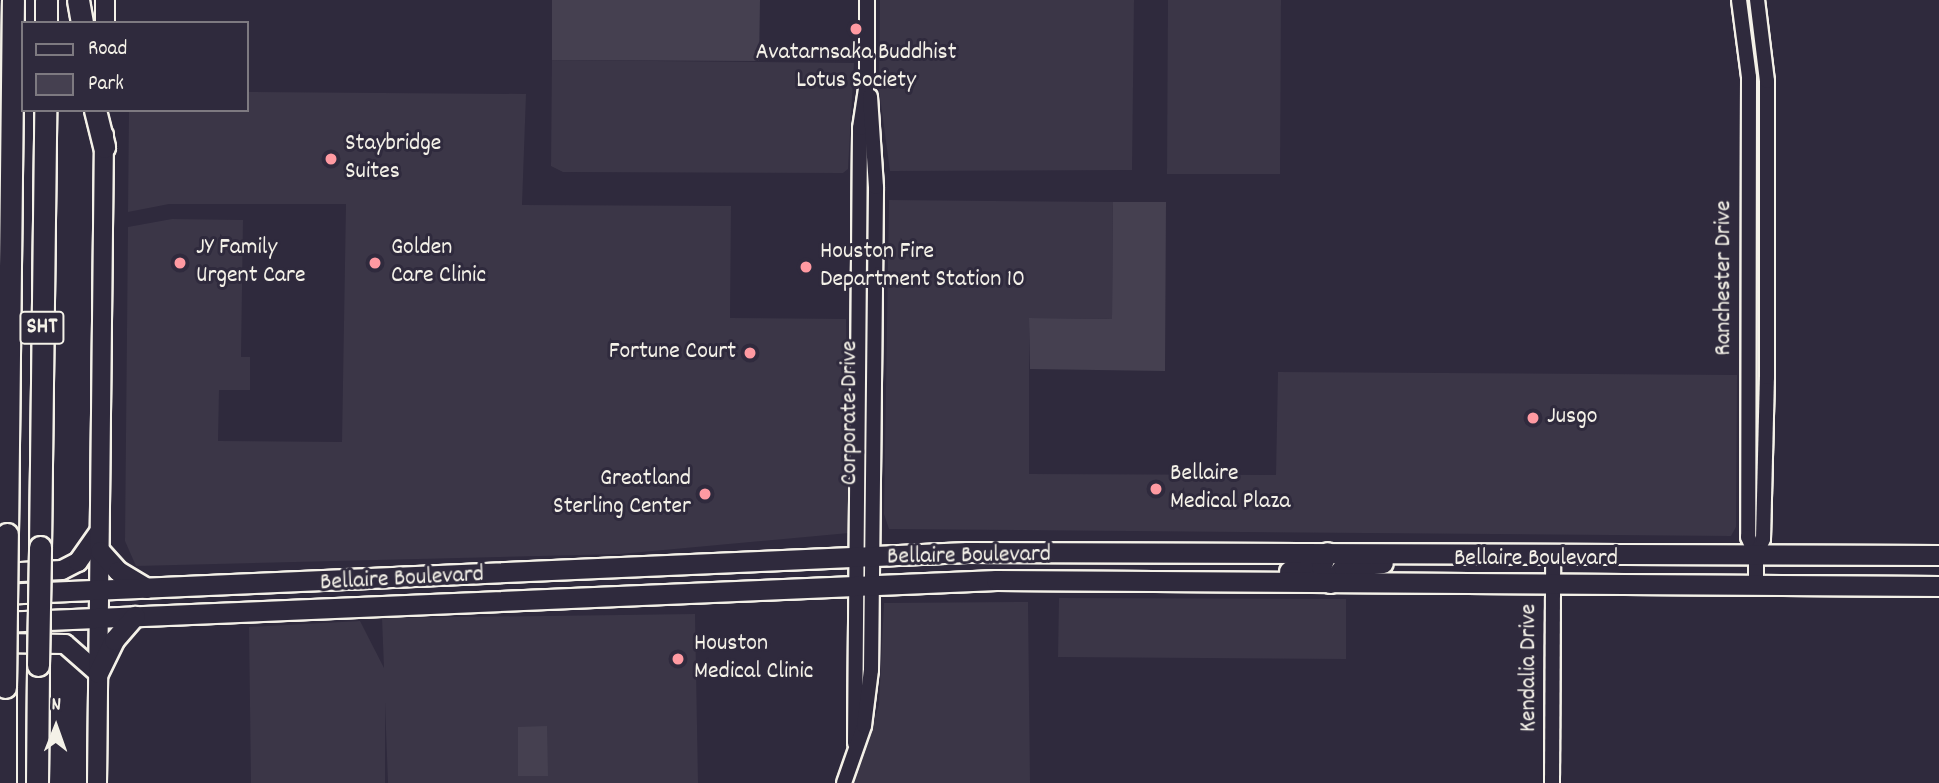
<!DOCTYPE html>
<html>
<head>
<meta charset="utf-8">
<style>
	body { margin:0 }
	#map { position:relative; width:1939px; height:783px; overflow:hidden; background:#2f2a3d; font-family:Dekko,sans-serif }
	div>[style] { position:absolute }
	.built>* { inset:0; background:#3b3647 }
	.green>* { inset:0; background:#454050 }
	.roads { filter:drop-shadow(2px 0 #f4f1e8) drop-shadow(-2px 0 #f4f1e8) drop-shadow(0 2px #f4f1e8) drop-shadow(0 -2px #f4f1e8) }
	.tertiary>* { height:14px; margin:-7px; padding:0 7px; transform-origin:7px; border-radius:7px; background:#2f2a3d }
	.secondary>* { height:18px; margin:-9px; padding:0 9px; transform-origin:9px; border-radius:9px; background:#2f2a3d }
	.primary>* { height:19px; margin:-9.5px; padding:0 9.5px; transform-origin:9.5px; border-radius:9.5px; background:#2f2a3d }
	.motorway>* { height:21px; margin:-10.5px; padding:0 10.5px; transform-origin:10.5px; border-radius:10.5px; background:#2f2a3d }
	.bridges { filter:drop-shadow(2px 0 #f4f1e8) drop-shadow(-2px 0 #f4f1e8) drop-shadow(0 2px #f4f1e8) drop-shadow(0 -2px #f4f1e8) }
	.motorway-bridge>* { height:21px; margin:-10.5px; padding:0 10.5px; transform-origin:10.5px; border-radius:10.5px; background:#2f2a3d }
	.dots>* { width:19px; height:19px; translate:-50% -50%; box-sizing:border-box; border:4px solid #2f2a3d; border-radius:50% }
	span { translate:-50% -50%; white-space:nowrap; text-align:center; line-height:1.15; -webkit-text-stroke:6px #2f2a3d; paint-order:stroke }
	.shield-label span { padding:2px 5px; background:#2f2a3d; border:2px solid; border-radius:5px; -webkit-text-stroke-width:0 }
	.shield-label { font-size:23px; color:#f4f1e8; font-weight:700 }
	.poi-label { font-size:24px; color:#f4f1e8 }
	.left { translate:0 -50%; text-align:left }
	.right { translate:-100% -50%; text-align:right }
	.street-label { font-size:24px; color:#f4f1e8 }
	.legend { position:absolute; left:21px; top:21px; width:228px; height:91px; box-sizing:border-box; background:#2f2a3d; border:2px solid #7e7a81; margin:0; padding:9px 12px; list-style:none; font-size:21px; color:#f4f1e8 }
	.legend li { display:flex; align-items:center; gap:14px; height:35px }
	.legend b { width:35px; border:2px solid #7e7a81 }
	.north { position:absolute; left:21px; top:692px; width:70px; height:70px; -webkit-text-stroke:5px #2f2a3d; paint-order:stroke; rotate:1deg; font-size:19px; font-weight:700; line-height:28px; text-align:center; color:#f4f1e8 }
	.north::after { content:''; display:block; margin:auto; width:24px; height:32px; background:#f4f1e8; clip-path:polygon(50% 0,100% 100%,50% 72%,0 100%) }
</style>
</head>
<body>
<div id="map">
	<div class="built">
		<div style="clip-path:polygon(880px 0,1134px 0,1132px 170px,890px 171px,879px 90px)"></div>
		<div style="clip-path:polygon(1168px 0,1281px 0,1280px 174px,1167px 174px)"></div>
		<div style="clip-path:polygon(552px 60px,854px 63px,848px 169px,843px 173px,563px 172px,551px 166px)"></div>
		<div style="clip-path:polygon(247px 92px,526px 94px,522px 205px,731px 206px,730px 318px,846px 319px,849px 533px,620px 554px,136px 566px,125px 541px,128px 227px,172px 219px,243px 220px,241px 357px,250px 357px,250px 390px,219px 390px,218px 441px,342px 442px,346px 204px,169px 204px,128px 212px,129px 110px,247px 110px)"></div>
		<div style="clip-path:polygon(889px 200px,1113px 202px,1112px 319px,1029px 318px,1029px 474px,1276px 475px,1278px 372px,1737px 375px,1736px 527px,1731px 536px,889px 529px,884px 514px)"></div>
		<div style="clip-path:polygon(1059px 598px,1346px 599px,1346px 659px,1058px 657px)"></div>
		<div style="clip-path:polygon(1028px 602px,1030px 783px,853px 783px,879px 705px,884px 603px)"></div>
		<div style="clip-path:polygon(695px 614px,698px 783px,388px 783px,385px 702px,385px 783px,251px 783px,249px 627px,360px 621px,384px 668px,382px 618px)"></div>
	</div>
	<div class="green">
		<div style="clip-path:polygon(552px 0,760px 0,759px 61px,552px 60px)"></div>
		<div style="clip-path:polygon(1113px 202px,1166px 202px,1165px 371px,1030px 369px,1029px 318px,1112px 319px)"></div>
		<div style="clip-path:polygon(547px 726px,548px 776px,518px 776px,518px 727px)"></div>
	</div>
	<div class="roads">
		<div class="tertiary">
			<div style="left:1739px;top:0;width:78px;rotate:82.6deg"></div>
			<div style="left:1749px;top:77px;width:460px;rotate:90.1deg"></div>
			<div style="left:1748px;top:537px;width:20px;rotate:66deg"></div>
			<div style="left:1756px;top:585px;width:30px;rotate:-90deg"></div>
			<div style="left:1756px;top:555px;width:17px;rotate:-66deg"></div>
			<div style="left:1763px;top:539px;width:162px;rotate:-88.6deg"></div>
			<div style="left:1767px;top:377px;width:296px;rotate:-90deg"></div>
			<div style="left:1767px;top:81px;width:82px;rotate:-97deg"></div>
			<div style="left:855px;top:743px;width:615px;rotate:-89.53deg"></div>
			<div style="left:860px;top:128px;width:47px;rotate:-81.3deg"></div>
			<div style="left:867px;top:82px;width:82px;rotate:-90deg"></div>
			<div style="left:844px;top:783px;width:60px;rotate:-70.7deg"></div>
			<div style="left:864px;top:726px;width:56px;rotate:-82.9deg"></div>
			<div style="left:871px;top:670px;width:483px;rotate:-89.4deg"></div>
			<div style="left:876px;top:187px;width:91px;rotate:-93.8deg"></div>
			<div style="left:1552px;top:783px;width:229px;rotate:-89.7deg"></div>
		</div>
		<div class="secondary">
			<div style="left:105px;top:23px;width:23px;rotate:-90deg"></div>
			<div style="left:0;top:573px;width:62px;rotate:-2.8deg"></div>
			<div style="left:62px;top:570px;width:18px;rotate:-27deg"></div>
			<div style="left:78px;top:562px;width:37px;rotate:-55deg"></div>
			<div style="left:0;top:643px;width:65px;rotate:0.9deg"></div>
			<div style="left:65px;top:644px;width:44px;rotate:41.3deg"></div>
			<div style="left:97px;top:783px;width:648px;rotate:-89.38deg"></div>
		</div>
		<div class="primary">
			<div style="left:100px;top:551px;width:27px;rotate:48deg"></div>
			<div style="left:118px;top:571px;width:33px;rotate:31deg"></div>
			<div style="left:1289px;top:571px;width:32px;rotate:-7deg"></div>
			<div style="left:1321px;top:567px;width:16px;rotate:-68deg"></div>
			<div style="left:1330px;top:583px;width:21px;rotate:-51deg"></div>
			<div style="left:1343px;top:567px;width:40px;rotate:-5.7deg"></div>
			<div style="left:0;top:594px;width:968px;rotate:-2.49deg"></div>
			<div style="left:967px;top:552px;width:972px;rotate:0.18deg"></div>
			<div style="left:0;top:622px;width:997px;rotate:-2.41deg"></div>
			<div style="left:996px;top:580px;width:943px;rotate:0.36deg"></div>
			<div style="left:98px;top:673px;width:37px;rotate:-64deg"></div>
			<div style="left:114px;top:640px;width:32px;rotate:-49deg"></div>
		</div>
		<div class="motorway">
			<div style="left:78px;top:0;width:23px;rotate:80deg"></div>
			<div style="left:46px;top:23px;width:23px;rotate:-90deg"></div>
			<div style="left:95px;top:110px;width:38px;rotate:76deg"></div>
			<div style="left:7px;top:534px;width:534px;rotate:-89.36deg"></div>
			<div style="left:40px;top:547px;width:437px;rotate:-89.3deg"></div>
			<div style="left:5px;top:783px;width:96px;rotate:-90deg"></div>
			<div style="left:37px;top:783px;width:118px;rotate:-89.5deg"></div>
		</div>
	</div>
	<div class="bridges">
		<div class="motorway-bridge">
			<div style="left:38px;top:665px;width:118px;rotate:-89deg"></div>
			<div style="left:5px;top:687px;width:153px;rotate:-89.3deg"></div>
		</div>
	</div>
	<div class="dots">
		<div style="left:856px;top:29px;background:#ff9aa2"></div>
		<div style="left:331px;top:159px;background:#ff9aa2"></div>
		<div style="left:180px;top:263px;background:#ff9aa2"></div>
		<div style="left:375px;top:263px;background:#ff9aa2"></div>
		<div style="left:806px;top:267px;background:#ff9aa2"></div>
		<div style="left:750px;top:353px;background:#ff9aa2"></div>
		<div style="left:1533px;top:418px;background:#ff9aa2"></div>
		<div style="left:1156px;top:489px;background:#ff9aa2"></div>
		<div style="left:705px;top:494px;background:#ff9aa2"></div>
		<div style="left:678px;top:659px;background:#ff9aa2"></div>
	</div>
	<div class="shield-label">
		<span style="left:42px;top:328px">SHT</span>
	</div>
	<div class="poi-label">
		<span style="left:856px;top:68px">Avatarnsaka Buddhist<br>Lotus Society</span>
		<span class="left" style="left:345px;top:159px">Staybridge<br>Suites</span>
		<span class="left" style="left:196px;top:263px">JY Family<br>Urgent Care</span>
		<span class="left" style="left:391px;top:263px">Golden<br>Care Clinic</span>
		<span class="left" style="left:820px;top:267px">Houston Fire<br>Department Station 10</span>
		<span class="right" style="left:736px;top:353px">Fortune Court</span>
		<span class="left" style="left:1547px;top:418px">Jusgo</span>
		<span class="left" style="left:1170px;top:489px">Bellaire<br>Medical Plaza</span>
		<span class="right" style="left:691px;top:494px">Greatland<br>Sterling Center</span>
		<span class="left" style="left:694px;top:659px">Houston<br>Medical Clinic</span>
	</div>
	<div class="street-label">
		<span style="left:1725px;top:278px;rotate:-90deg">Ranchester Drive</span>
		<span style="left:851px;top:413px;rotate:-90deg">Corporate Drive</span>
		<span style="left:969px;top:557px;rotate:-1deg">Bellaire Boulevard</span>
		<span style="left:1536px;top:560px">Bellaire Boulevard</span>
		<span style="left:402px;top:580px;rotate:-3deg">Bellaire Boulevard</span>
		<span style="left:1530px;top:668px;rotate:-90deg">Kendalia Drive</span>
	</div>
	<ul class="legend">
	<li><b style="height:9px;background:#2f2a3d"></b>Road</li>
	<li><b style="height:19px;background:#454050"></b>Park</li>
	</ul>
	<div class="north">N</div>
</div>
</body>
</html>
